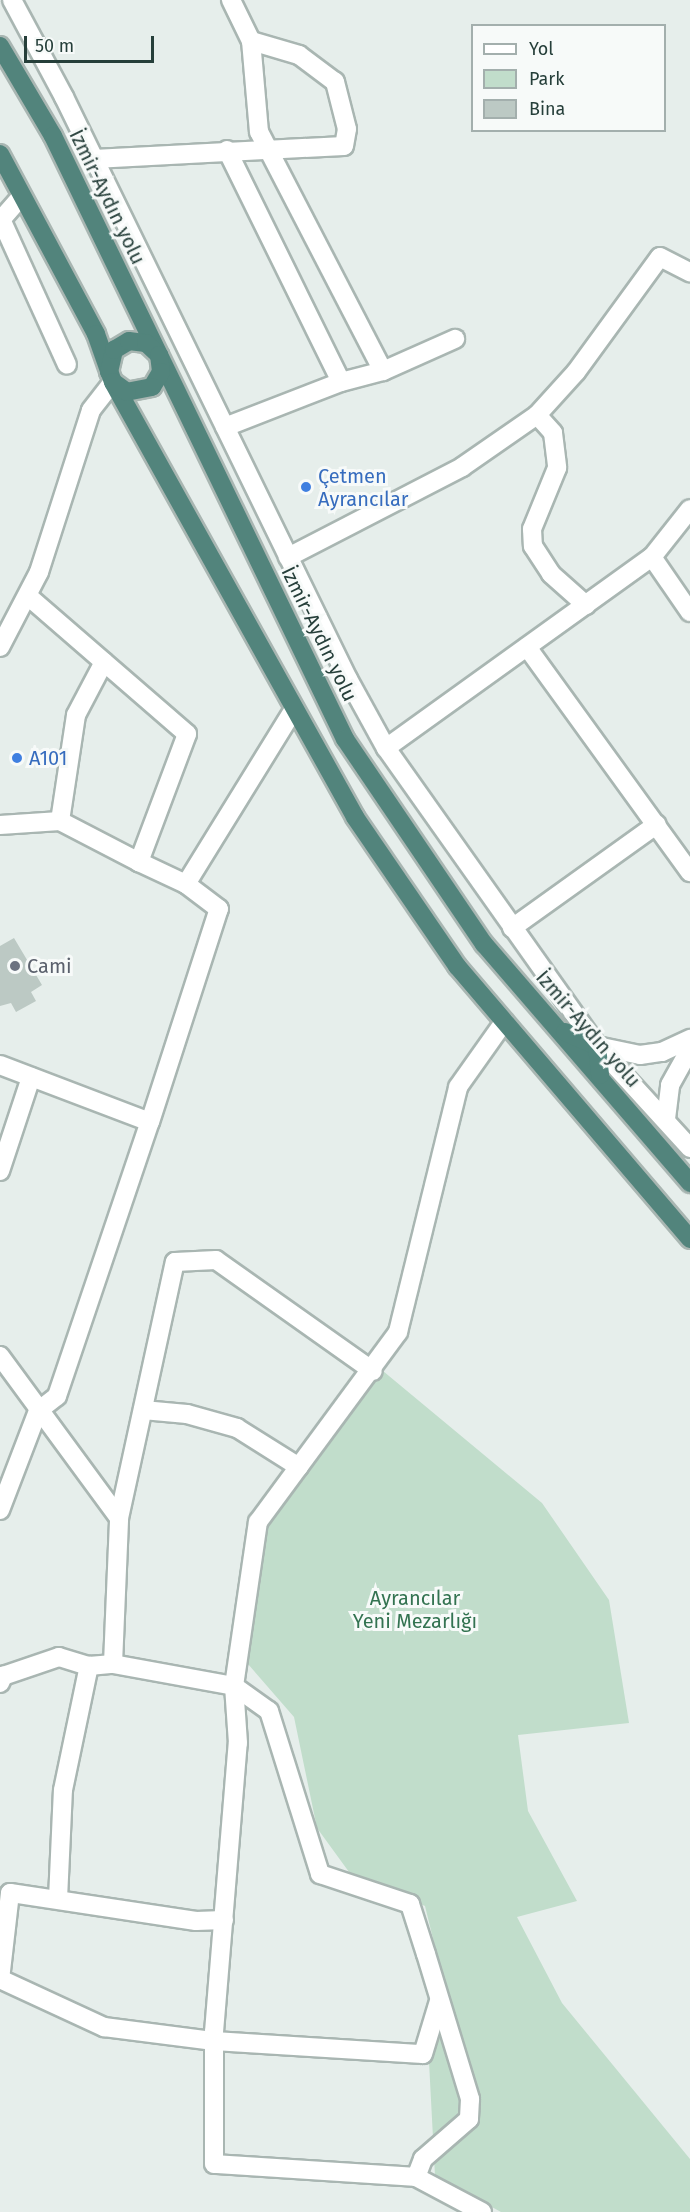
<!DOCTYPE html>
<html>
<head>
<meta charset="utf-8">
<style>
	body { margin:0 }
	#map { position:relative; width:690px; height:2212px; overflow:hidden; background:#e6eeeb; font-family:"Fira Sans",sans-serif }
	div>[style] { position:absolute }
	.green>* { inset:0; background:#c1ddcb }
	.building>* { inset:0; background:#bcc9c4 }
	.roads { filter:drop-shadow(2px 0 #a9b6b2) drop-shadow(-2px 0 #a9b6b2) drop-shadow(0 2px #a9b6b2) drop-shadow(0 -2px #a9b6b2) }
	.minor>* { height:18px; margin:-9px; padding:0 9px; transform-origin:9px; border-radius:9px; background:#fff }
	.tertiary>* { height:18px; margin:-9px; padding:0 9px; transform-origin:9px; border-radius:9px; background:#fff }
	.trunk>* { height:18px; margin:-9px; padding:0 9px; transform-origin:9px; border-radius:9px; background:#52847c }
	.dots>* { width:16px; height:16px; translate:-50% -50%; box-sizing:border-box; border:3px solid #f7faf9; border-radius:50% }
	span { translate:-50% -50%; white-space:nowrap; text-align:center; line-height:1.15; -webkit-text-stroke:6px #f7faf9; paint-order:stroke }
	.street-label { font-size:20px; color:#263f3a }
	.shop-label { font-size:20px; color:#366cbe }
	.left { translate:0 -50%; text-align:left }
	.worship-label { font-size:20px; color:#5b616d }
	.park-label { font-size:20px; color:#337351 }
	.legend { position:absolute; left:471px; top:24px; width:195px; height:108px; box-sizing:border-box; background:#f7faf9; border:2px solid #a3afad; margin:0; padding:8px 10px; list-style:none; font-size:18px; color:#263f3a }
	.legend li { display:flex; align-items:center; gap:12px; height:30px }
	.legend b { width:30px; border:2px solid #a3afad }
	.scale { position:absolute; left:24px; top:36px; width:130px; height:27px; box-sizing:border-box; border:3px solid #263f3a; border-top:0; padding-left:8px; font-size:18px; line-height:21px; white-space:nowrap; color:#263f3a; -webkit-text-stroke:4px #f7faf9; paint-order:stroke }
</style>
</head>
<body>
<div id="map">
	<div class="green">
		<div style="clip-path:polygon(383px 1371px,542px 1503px,609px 1600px,629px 1723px,518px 1735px,528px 1811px,577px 1901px,517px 1917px,562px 2003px,690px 2159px,690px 2212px,501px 2212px,435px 2176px,429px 2062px,451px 2012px,425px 1906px,349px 1872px,317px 1828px,294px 1717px,248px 1664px,254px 1562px,262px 1535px,300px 1473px)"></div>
	</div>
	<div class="building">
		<div style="clip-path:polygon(14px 938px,42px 985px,31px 992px,36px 1001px,16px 1012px,11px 1003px,0 1006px,0 946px)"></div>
	</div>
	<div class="roads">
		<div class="minor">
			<div style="left:12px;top:0;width:110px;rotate:61.8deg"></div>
			<div style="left:64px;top:97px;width:648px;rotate:63.99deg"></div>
			<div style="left:348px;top:679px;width:79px;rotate:61.2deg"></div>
			<div style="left:386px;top:748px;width:365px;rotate:54.7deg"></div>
			<div style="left:597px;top:1046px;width:138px;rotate:47.6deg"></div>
			<div style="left:227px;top:150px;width:258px;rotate:63.8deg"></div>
			<div style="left:94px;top:159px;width:250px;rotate:-3deg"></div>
			<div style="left:344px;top:146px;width:17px;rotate:-80deg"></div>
			<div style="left:347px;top:129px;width:49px;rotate:-104.3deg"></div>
			<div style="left:335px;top:82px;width:45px;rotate:-143.1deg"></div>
			<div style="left:299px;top:55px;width:50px;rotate:-163.7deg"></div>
			<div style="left:0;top:217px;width:162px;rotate:65.6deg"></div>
			<div style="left:0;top:221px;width:32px;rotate:-49deg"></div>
			<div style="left:383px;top:371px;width:79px;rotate:-24deg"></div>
			<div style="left:537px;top:415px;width:24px;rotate:48deg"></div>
			<div style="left:553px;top:433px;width:35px;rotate:83deg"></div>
			<div style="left:557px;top:468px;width:66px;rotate:112.3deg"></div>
			<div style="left:532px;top:529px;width:17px;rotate:87deg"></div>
			<div style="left:533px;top:546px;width:33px;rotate:57deg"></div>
			<div style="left:551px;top:574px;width:47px;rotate:41.5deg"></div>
			<div style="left:225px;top:427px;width:124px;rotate:-21.2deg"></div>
			<div style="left:341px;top:382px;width:43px;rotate:-14.7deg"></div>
			<div style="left:383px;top:371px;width:269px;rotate:-117.4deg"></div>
			<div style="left:259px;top:132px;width:91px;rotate:-95deg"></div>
			<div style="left:251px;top:41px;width:46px;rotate:-116deg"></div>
			<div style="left:288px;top:557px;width:196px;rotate:-27.3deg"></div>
			<div style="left:462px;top:467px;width:91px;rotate:-34.7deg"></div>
			<div style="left:537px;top:415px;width:58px;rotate:-47.8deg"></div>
			<div style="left:576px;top:372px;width:142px;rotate:-53.9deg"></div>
			<div style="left:660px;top:257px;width:34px;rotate:27deg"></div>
			<div style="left:652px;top:557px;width:67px;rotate:55.4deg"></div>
			<div style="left:29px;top:597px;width:209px;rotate:40.9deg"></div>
			<div style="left:187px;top:734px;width:137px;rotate:110.6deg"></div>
			<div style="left:139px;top:862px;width:52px;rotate:25.1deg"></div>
			<div style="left:186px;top:884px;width:206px;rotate:-58.3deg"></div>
			<div style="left:0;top:647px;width:85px;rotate:-62.5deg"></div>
			<div style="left:39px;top:572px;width:170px;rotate:-72.2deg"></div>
			<div style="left:91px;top:410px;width:36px;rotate:-52deg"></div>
			<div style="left:527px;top:647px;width:278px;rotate:54.1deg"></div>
			<div style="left:386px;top:748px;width:327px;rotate:-35.7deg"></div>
			<div style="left:652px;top:557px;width:61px;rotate:-51.6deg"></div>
			<div style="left:60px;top:821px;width:107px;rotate:-81.4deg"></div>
			<div style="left:76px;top:715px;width:60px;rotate:-62.2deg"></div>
			<div style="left:0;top:825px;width:60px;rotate:-3.8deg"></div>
			<div style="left:60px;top:821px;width:89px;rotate:27.4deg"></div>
			<div style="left:512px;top:928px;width:178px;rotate:-35.6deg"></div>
			<div style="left:0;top:1065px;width:160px;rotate:20.8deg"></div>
			<div style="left:150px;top:1122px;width:224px;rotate:-72.1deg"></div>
			<div style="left:219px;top:909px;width:41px;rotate:-142.9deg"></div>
			<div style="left:0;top:1171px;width:99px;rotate:-71.7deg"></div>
			<div style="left:0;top:1356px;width:201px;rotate:53.7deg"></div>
			<div style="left:143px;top:1410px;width:44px;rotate:5.2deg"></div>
			<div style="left:187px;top:1414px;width:52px;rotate:15.6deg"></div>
			<div style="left:237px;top:1428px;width:73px;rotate:32.2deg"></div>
			<div style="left:0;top:1510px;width:106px;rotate:-69deg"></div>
			<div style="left:38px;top:1411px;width:24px;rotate:-38deg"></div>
			<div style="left:57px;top:1396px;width:289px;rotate:-71.3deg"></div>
			<div style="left:113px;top:1664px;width:146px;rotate:-87.6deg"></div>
			<div style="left:119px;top:1518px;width:262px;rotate:-77.7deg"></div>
			<div style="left:175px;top:1262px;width:41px;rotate:-2.8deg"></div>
			<div style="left:216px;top:1260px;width:192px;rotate:35.3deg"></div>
			<div style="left:0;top:1683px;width:8px;rotate:-67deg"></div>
			<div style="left:3px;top:1676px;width:59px;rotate:-18.7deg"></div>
			<div style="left:59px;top:1657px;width:31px;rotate:17deg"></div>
			<div style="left:58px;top:1899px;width:109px;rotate:-87.4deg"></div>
			<div style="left:63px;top:1790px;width:127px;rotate:-78.2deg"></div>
			<div style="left:89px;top:1666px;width:24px;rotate:-5deg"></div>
			<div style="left:113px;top:1664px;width:123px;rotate:10.3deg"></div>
			<div style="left:234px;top:1686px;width:43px;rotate:35.5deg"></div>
			<div style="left:269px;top:1711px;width:171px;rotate:72.6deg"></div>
			<div style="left:320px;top:1874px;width:95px;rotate:18.4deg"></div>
			<div style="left:410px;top:1904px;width:52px;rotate:72.3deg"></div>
			<div style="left:426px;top:1954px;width:152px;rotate:73.1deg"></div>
			<div style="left:470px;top:2099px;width:20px;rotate:93deg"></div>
			<div style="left:469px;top:2119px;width:61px;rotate:139deg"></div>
			<div style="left:423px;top:2159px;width:19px;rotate:111deg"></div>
			<div style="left:224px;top:1920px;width:28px;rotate:178deg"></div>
			<div style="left:196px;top:1921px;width:188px;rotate:-171.4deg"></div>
			<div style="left:10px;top:1893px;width:87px;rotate:96.6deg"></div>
			<div style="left:0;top:1979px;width:115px;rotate:24.8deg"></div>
			<div style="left:104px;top:2027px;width:111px;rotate:7.3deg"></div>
			<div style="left:214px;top:2041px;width:209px;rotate:3.6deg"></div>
			<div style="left:423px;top:2054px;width:55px;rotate:-73.2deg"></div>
			<div style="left:482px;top:2212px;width:75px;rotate:-152.1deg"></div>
			<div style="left:416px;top:2177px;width:202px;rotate:-176.3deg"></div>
			<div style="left:214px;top:2164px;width:132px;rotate:-90deg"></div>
			<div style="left:214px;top:2032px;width:290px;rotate:-85.3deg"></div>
			<div style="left:238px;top:1743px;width:57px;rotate:-94deg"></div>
			<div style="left:234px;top:1686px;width:166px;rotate:-81.7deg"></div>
			<div style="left:258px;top:1522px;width:236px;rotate:-53.6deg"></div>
			<div style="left:398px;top:1332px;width:252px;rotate:-76.2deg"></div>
			<div style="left:458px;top:1087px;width:80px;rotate:-54.7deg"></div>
		</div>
		<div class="tertiary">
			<div style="left:597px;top:1046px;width:44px;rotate:11.8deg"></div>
			<div style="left:640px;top:1055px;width:22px;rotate:-8deg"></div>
			<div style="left:662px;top:1052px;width:31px;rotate:-25deg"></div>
			<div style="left:666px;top:1119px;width:34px;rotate:-83deg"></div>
			<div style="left:670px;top:1085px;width:41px;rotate:-60.9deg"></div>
		</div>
		<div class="trunk">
			<div style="left:0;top:46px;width:104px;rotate:59.5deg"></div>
			<div style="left:53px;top:136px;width:670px;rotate:64.16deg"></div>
			<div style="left:345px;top:739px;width:248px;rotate:55.9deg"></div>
			<div style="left:484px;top:944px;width:316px;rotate:49.2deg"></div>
			<div style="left:0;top:154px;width:204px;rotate:61.9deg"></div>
			<div style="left:96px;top:334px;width:51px;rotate:70.5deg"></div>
			<div style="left:113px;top:382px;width:498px;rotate:60.9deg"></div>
			<div style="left:355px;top:817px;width:181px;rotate:55.6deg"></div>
			<div style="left:457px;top:966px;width:359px;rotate:49.5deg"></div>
			<div style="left:109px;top:372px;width:23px;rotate:-77deg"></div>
			<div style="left:114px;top:350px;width:17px;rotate:-31deg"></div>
			<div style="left:129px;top:341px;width:17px;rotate:7deg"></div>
			<div style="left:146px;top:343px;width:18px;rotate:43deg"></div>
			<div style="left:159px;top:355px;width:17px;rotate:83deg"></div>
			<div style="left:161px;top:372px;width:17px;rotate:121deg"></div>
			<div style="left:152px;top:387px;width:25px;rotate:169deg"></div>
			<div style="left:127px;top:392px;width:17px;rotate:-144deg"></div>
			<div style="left:565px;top:1032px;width:35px;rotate:24deg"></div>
			<div style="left:597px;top:1046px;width:29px;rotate:84deg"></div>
		</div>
	</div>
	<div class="dots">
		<div style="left:306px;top:487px;background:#3f7fe0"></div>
		<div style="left:17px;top:758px;background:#3f7fe0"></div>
		<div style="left:15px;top:966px;background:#6b7280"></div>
	</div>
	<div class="street-label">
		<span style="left:107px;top:197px;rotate:64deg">İzmir-Aydın yolu</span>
		<span style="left:319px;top:634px;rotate:64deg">İzmir-Aydın yolu</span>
		<span style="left:588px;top:1029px;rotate:49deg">İzmir-Aydın yolu</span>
	</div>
	<div class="shop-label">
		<span class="left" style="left:318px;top:488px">Çetmen<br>Ayrancılar</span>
		<span class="left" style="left:29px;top:758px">A101</span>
	</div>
	<div class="worship-label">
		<span class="left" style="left:27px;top:966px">Cami</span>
	</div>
	<div class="park-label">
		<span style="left:415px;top:1610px">Ayrancılar<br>Yeni Mezarlığı</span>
	</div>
	<ul class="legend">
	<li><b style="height:8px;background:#fff"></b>Yol</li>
	<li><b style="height:16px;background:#c1ddcb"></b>Park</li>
	<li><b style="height:16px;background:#bcc9c4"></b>Bina</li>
	</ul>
	<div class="scale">50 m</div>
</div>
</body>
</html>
